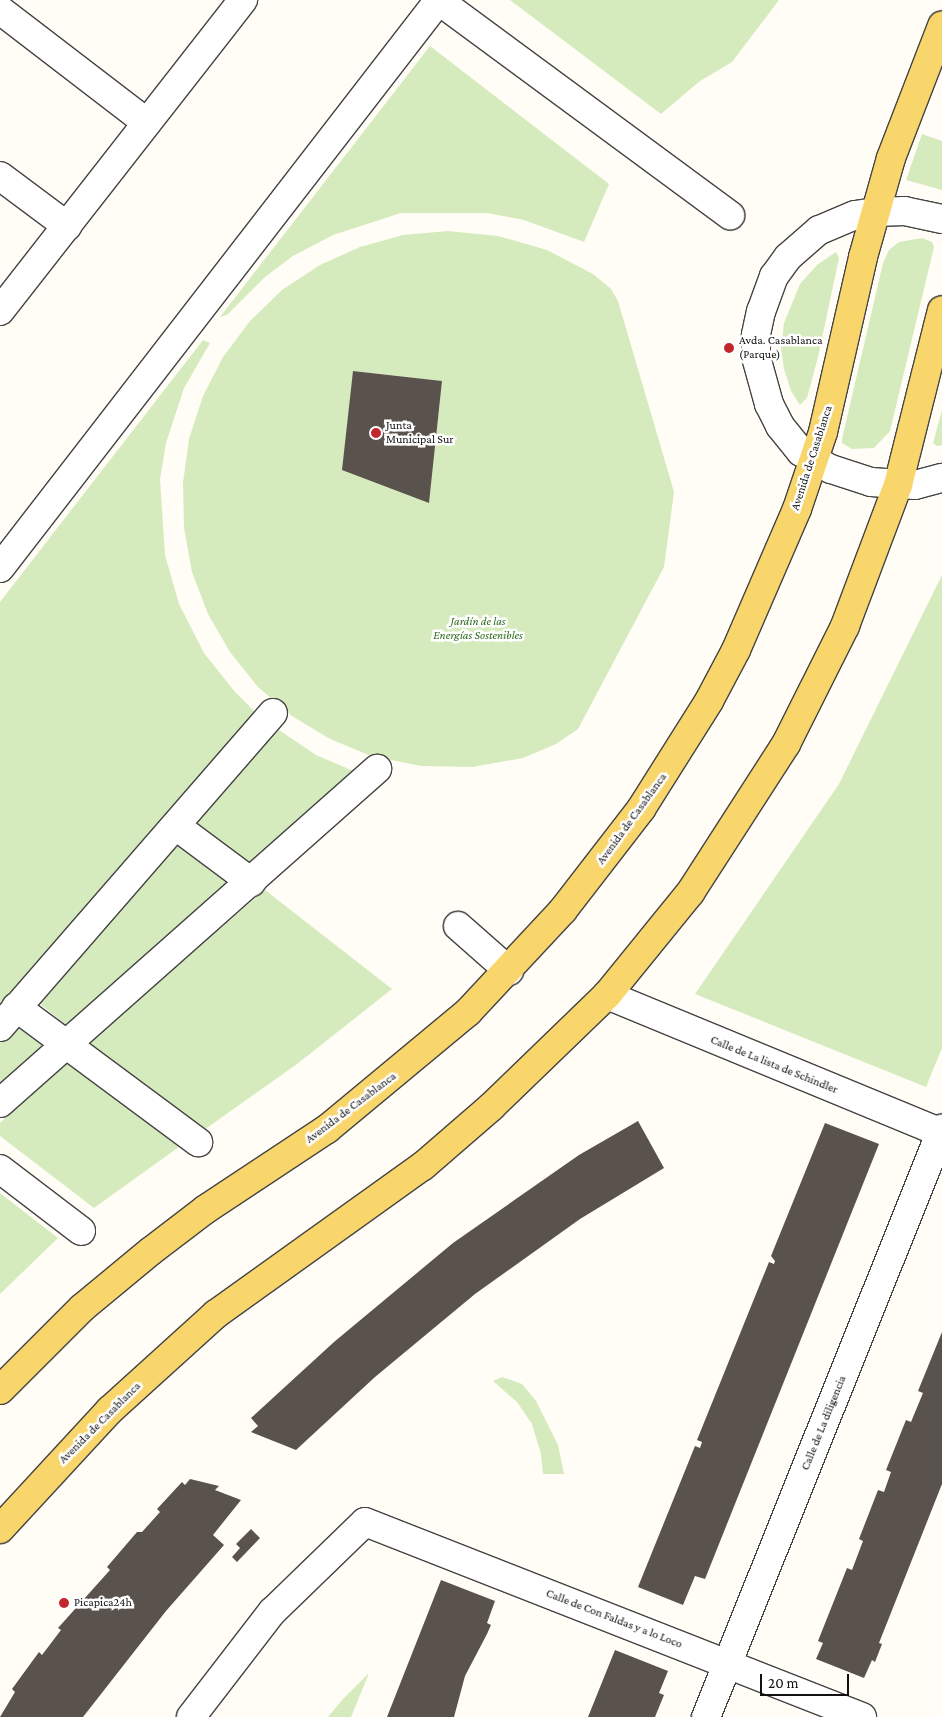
<!DOCTYPE html>
<html>
<head>
<meta charset="utf-8">
<style>
	body { margin:0 }
	#map { position:relative; width:942px; height:1717px; overflow:hidden; background:#fffdf5; font-family:"Crimson Pro",serif }
	div>[style] { position:absolute }
	.green>* { inset:0; background:#d5ebbd }
	.building>* { inset:0; background:#5a524d }
	.roads { filter:drop-shadow(1px 0 #444) drop-shadow(-1px 0 #444) drop-shadow(0 1px #444) drop-shadow(0 -1px #444) }
	.minor>* { height:28px; margin:-14px; padding:0 14px; transform-origin:14px; border-radius:14px; background:#fff }
	.major>* { height:28px; margin:-14px; padding:0 14px; transform-origin:14px; border-radius:14px; background:#f9d66b }
	.dots>* { width:14px; height:14px; translate:-50% -50%; box-sizing:border-box; border:2px solid #fff; border-radius:50% }
	span { translate:-50% -50%; white-space:nowrap; text-align:center; line-height:1.15; -webkit-text-stroke:5px #fff; paint-order:stroke }
	.poi-label { font-size:12px; color:#111 }
	.left { translate:0 -50%; text-align:left }
	.street-label { font-size:12px; color:#111 }
	.park-label { font-size:12px; color:#2f6b1f; font-style:italic }
	.scale { position:absolute; left:760px; top:1674px; width:89px; height:22px; box-sizing:border-box; border:2px solid #111; border-top:0; padding-left:6px; font-size:15px; line-height:18px; white-space:nowrap; color:#111; -webkit-text-stroke:4px #fff; paint-order:stroke }
</style>
</head>
<body>
<div id="map">
	<div class="green">
		<div style="clip-path:polygon(510px 0,779px 0,732px 62px,700px 81px,661px 114px)"></div>
		<div style="clip-path:polygon(430px 46px,609px 184px,584px 242px,524px 220px,487px 213px,401px 213px,333px 235px,293px 256px,265px 277px,227px 315px,220px 317px)"></div>
		<div style="clip-path:polygon(922px 134px,942px 141px,942px 190px,906px 180px)"></div>
		<div style="clip-path:polygon(evenodd,448px 231px,498px 236px,547px 250px,593px 274px,611px 289px,618px 301px,674px 492px,664px 567px,578px 729px,556px 744px,523px 758px,472px 767px,421px 766px,371px 756px,330px 739px,292px 716px,258px 687px,230px 652px,208px 614px,192px 572px,184px 528px,183px 483px,189px 439px,203px 396px,223px 357px,250px 321px,282px 290px,320px 265px,360px 247px,403px 235px,448px 231px,354px 371px,442px 381px,429px 502px,354px 371px)"></div>
		<div style="clip-path:polygon(922px 238px,932px 242px,934px 247px,890px 431px,874px 448px,852px 449px,842px 443px,842px 439px,883px 263px,889px 250px,899px 242px)"></div>
		<div style="clip-path:polygon(836px 252px,839px 258px,818px 357px,807px 398px,800px 405px,791px 391px,784px 369px,781px 349px,784px 323px,800px 284px,817px 265px)"></div>
		<div style="clip-path:polygon(203px 340px,210px 343px,184px 388px,166px 443px,160px 479px,165px 555px,179px 604px,204px 653px,235px 692px,258px 715px,0 1008px,0 602px)"></div>
		<div style="clip-path:polygon(942px 410px,942px 445px,937px 446px,933px 443px)"></div>
		<div style="clip-path:polygon(942px 575px,942px 1048px,926px 1087px,695px 994px,839px 784px)"></div>
		<div style="clip-path:polygon(276px 728px,316px 755px,358px 773px,253px 869px,192px 822px)"></div>
		<div style="clip-path:polygon(178px 839px,237px 883px,69px 1028px,37px 1001px)"></div>
		<div style="clip-path:polygon(265px 890px,392px 989px,297px 1064px,204px 1130px,88px 1042px)"></div>
		<div style="clip-path:polygon(21px 1018px,53px 1042px,0 1090px,0 1041px)"></div>
		<div style="clip-path:polygon(70px 1058px,183px 1144px,94px 1208px,0 1136px,0 1123px)"></div>
		<div style="clip-path:polygon(0 1193px,58px 1238px,0 1294px)"></div>
		<div style="clip-path:polygon(502px 1377px,522px 1384px,536px 1401px,558px 1445px,564px 1474px,543px 1474px,541px 1454px,532px 1424px,517px 1402px,493px 1381px)"></div>
		<div style="clip-path:polygon(369px 1673px,351px 1717px,328px 1717px,343px 1699px)"></div>
	</div>
	<div class="building">
		<div style="clip-path:polygon(353px 371px,442px 381px,429px 503px,342px 470px)"></div>
		<div style="clip-path:polygon(638px 1121px,664px 1168px,580px 1219px,475px 1294px,375px 1377px,296px 1450px,251px 1432px,258px 1426px,251px 1418px,334px 1342px,453px 1243px,579px 1155px)"></div>
		<div style="clip-path:polygon(825px 1123px,879px 1144px,705px 1579px,695px 1576px,683px 1605px,638px 1587px,695px 1446px,700px 1448px,702px 1442px,697px 1440px,769px 1262px,774px 1264px,775px 1261px,771px 1256px)"></div>
		<div style="clip-path:polygon(942px 1332px,942px 1484px,879px 1643px,882px 1644px,875px 1662px,872px 1660px,864px 1678px,816px 1659px,823px 1643px,818px 1641px,847px 1568px,852px 1570px,863px 1541px,859px 1539px,878px 1490px,884px 1492px,891px 1472px,886px 1470px,906px 1420px,911px 1422px,923px 1393px,918px 1391px)"></div>
		<div style="clip-path:polygon(190px 1479px,219px 1486px,215px 1490px,241px 1500px,213px 1535px,224px 1545px,166px 1611px,83px 1717px,0 1717px,15px 1692px,12px 1689px,39px 1652px,42px 1655px,61px 1630px,58px 1628px,110px 1570px,107px 1567px,137px 1532px,142px 1532px,160px 1512px,157px 1509px,182px 1482px,185px 1485px)"></div>
		<div style="clip-path:polygon(251px 1529px,260px 1538px,237px 1562px,232px 1557px,240px 1548px,236px 1544px)"></div>
		<div style="clip-path:polygon(441px 1580px,495px 1601px,487px 1623px,491px 1625px,487px 1634px,465px 1676px,454px 1717px,387px 1717px)"></div>
		<div style="clip-path:polygon(615px 1650px,668px 1671px,659px 1693px,664px 1695px,655px 1717px,588px 1717px)"></div>
	</div>
	<div class="roads">
		<div class="minor">
			<div style="left:438px;top:0;width:363px;rotate:36.4deg"></div>
			<div style="left:0;top:10px;width:185px;rotate:37.5deg"></div>
			<div style="left:0;top:176px;width:84px;rotate:36.7deg"></div>
			<div style="left:942px;top:219px;width:38px;rotate:-168deg"></div>
			<div style="left:905px;top:211px;width:30px;rotate:178deg"></div>
			<div style="left:875px;top:212px;width:20px;rotate:171deg"></div>
			<div style="left:855px;top:215px;width:39px;rotate:157deg"></div>
			<div style="left:819px;top:230px;width:41px;rotate:138.9deg"></div>
			<div style="left:788px;top:257px;width:24px;rotate:126deg"></div>
			<div style="left:774px;top:276px;width:37px;rotate:110deg"></div>
			<div style="left:761px;top:311px;width:25px;rotate:102deg"></div>
			<div style="left:756px;top:335px;width:22px;rotate:90deg"></div>
			<div style="left:756px;top:357px;width:49px;rotate:74.5deg"></div>
			<div style="left:769px;top:404px;width:25px;rotate:63deg"></div>
			<div style="left:780px;top:426px;width:33px;rotate:51deg"></div>
			<div style="left:801px;top:452px;width:34px;rotate:30deg"></div>
			<div style="left:831px;top:469px;width:42px;rotate:18deg"></div>
			<div style="left:871px;top:482px;width:44px;rotate:3.9deg"></div>
			<div style="left:915px;top:485px;width:28px;rotate:-15deg"></div>
			<div style="left:0;top:311px;width:395px;rotate:-52deg"></div>
			<div style="left:0;top:568px;width:718px;rotate:-52.3deg"></div>
			<div style="left:176px;top:826px;width:94px;rotate:36.7deg"></div>
			<div style="left:458px;top:926px;width:68px;rotate:41.4deg"></div>
			<div style="left:607px;top:995px;width:362px;rotate:22.4deg"></div>
			<div style="left:16px;top:1007px;width:227px;rotate:36.6deg"></div>
			<div style="left:0;top:1027px;width:416px;rotate:-49deg"></div>
			<div style="left:0;top:1103px;width:504px;rotate:-41.54deg"></div>
			<div style="left:0;top:1169px;width:102px;rotate:37.4deg"></div>
			<div style="left:191px;top:1717px;width:133px;rotate:-52.4deg"></div>
			<div style="left:272px;top:1612px;width:129px;rotate:-44.1deg"></div>
			<div style="left:365px;top:1522px;width:534px;rotate:21.42deg"></div>
			<div style="left:706px;top:1717px;width:634px;rotate:-68.13deg"></div>
		</div>
		<div class="major">
			<div style="left:0;top:1390px;width:116px;rotate:-45deg"></div>
			<div style="left:82px;top:1308px;width:89px;rotate:-39.6deg"></div>
			<div style="left:151px;top:1251px;width:69px;rotate:-37.4deg"></div>
			<div style="left:206px;top:1209px;width:145px;rotate:-33.5deg"></div>
			<div style="left:327px;top:1129px;width:183px;rotate:-39.7deg"></div>
			<div style="left:468px;top:1012px;width:139px;rotate:-47deg"></div>
			<div style="left:563px;top:910px;width:128px;rotate:-52.3deg"></div>
			<div style="left:641px;top:809px;width:128px;rotate:-57.8deg"></div>
			<div style="left:709px;top:701px;width:58px;rotate:-62.1deg"></div>
			<div style="left:736px;top:650px;width:154px;rotate:-66.6deg"></div>
			<div style="left:797px;top:509px;width:81px;rotate:-71.3deg"></div>
			<div style="left:823px;top:432px;width:180px;rotate:-77.1deg"></div>
			<div style="left:863px;top:257px;width:103px;rotate:-74.2deg"></div>
			<div style="left:891px;top:158px;width:142px;rotate:-68.9deg"></div>
			<div style="left:0;top:1529px;width:162px;rotate:-47.3deg"></div>
			<div style="left:110px;top:1410px;width:143px;rotate:-42.2deg"></div>
			<div style="left:216px;top:1314px;width:254px;rotate:-35.6deg"></div>
			<div style="left:423px;top:1166px;width:90px;rotate:-40.9deg"></div>
			<div style="left:491px;top:1107px;width:161px;rotate:-44deg"></div>
			<div style="left:607px;top:995px;width:132px;rotate:-50.9deg"></div>
			<div style="left:690px;top:893px;width:177px;rotate:-57.2deg"></div>
			<div style="left:786px;top:744px;width:132px;rotate:-63.4deg"></div>
			<div style="left:845px;top:626px;width:151px;rotate:-69.4deg"></div>
			<div style="left:898px;top:485px;width:180px;rotate:-75.9deg"></div>
		</div>
	</div>
	<div class="dots">
		<div style="left:729px;top:348px;background:#c4262e"></div>
		<div style="left:376px;top:433px;background:#c4262e"></div>
		<div style="left:64px;top:1603px;background:#c4262e"></div>
	</div>
	<div class="poi-label">
		<span class="left" style="left:739px;top:348px">Avda. Casablanca<br>(Parque)</span>
		<span class="left" style="left:386px;top:433px">Junta<br>Municipal Sur</span>
		<span class="left" style="left:74px;top:1603px">Picapica24h</span>
	</div>
	<div class="street-label">
		<span style="left:812px;top:458px;rotate:-72deg">Avenida de Casablanca</span>
		<span style="left:632px;top:819px;rotate:-54deg">Avenida de Casablanca</span>
		<span style="left:774px;top:1065px;rotate:22deg">Calle de La lista de Schindler</span>
		<span style="left:351px;top:1108px;rotate:-37deg">Avenida de Casablanca</span>
		<span style="left:100px;top:1423px;rotate:-45deg">Avenida de Casablanca</span>
		<span style="left:824px;top:1423px;rotate:-68deg">Calle de La diligencia</span>
		<span style="left:614px;top:1619px;rotate:21deg">Calle de Con Faldas y a lo Loco</span>
	</div>
	<div class="park-label">
		<span style="left:478px;top:629px">Jardín de las<br>Energías Sostenibles</span>
	</div>
	<div class="scale">20 m</div>
</div>
</body>
</html>
